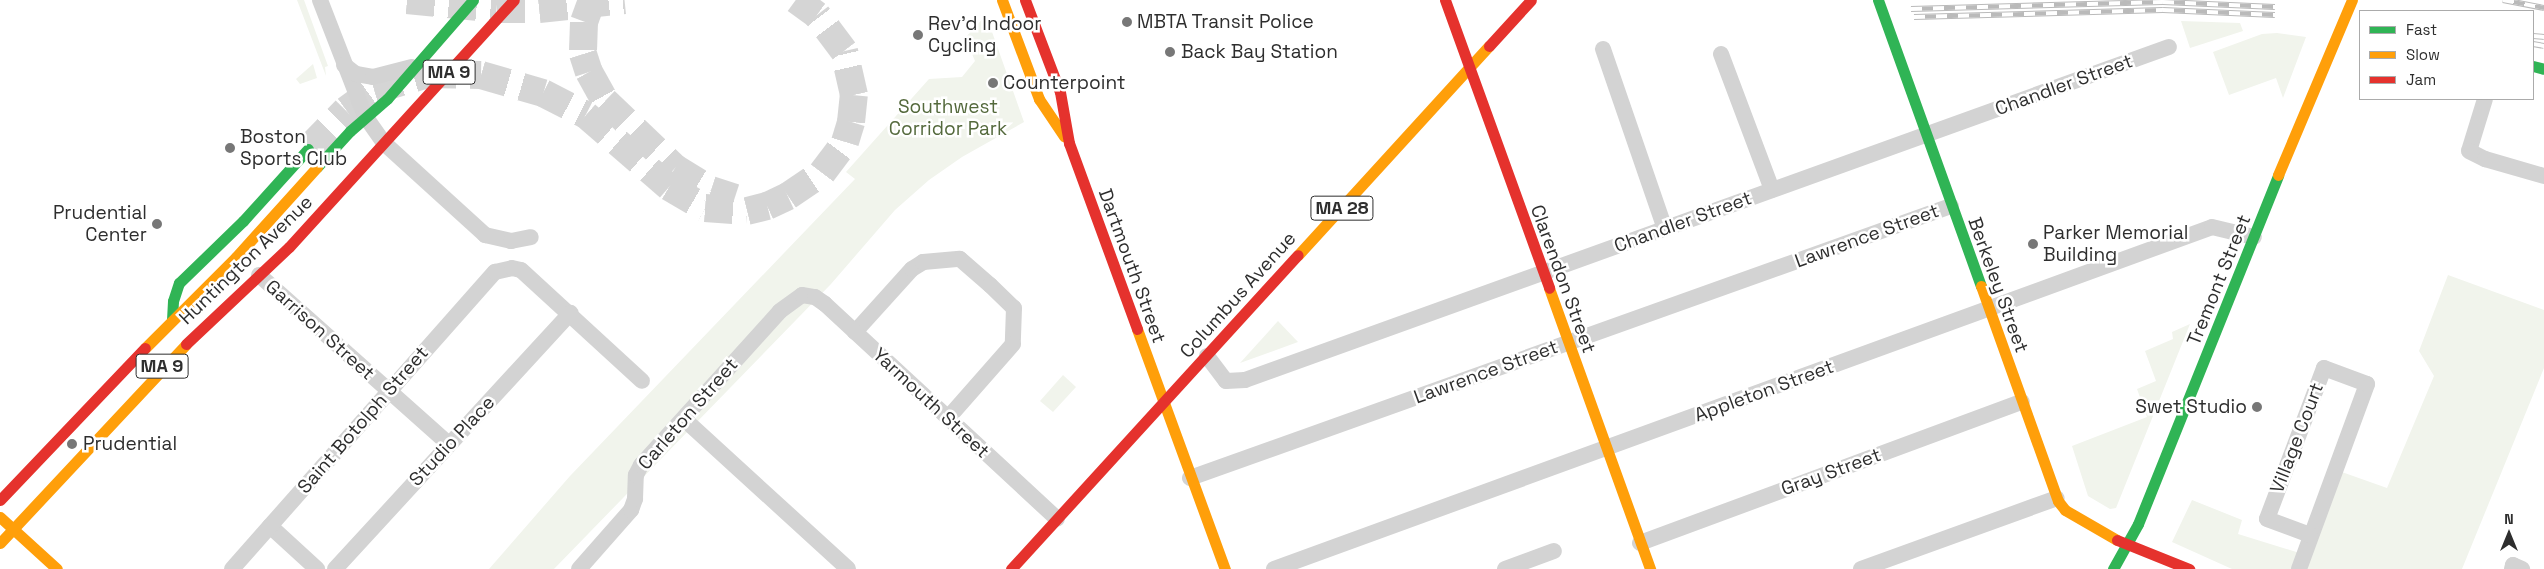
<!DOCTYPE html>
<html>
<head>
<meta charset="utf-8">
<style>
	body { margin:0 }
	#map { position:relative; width:2544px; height:569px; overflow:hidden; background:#fff; font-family:"Space Grotesk",sans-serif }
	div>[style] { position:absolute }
	.green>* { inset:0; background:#f1f4ec }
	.highway-tunnel>* { height:28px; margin-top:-14px; transform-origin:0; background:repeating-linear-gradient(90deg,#d5d5d5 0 28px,transparent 0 42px) }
	.street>* { height:16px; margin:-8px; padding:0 8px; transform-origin:8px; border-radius:8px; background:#d3d3d3 }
	.fast>* { height:11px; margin:-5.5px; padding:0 5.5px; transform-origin:5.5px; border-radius:5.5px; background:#30b455 }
	.slow>* { height:11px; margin:-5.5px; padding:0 5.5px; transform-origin:5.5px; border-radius:5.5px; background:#ff9f0a }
	.jam>* { height:11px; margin:-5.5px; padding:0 5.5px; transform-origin:5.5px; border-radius:5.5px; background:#e5322d }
	.rail>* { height:5.5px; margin-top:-2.75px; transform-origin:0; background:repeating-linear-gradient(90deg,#fff 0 11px,#bababa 0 22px); box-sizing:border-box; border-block:1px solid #bababa }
	.dots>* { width:14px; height:14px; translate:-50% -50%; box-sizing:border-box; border:2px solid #fff; border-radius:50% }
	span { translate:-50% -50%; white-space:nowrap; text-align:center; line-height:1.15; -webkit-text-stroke:5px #fff; paint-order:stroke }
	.shield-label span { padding:1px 4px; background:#fff; border:1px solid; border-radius:4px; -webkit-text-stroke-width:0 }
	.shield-label { font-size:18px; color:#2e2e2e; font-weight:700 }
	.poi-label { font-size:19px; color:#2e2e2e }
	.left { translate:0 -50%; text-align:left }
	.right { translate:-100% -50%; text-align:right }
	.street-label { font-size:19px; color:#2e2e2e }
	.park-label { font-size:19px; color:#54693c }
	.legend { position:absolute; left:2359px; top:10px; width:175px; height:90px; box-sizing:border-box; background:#fff; border:1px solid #ababab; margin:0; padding:6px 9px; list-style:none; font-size:15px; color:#2e2e2e }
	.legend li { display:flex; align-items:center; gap:10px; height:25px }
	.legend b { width:25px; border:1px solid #ababab }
	.north { position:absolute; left:2484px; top:509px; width:50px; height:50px; -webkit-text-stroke:4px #fff; paint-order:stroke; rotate:0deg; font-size:14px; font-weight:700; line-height:20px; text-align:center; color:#2e2e2e }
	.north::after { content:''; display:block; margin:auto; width:18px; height:22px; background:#2e2e2e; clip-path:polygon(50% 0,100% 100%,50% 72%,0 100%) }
</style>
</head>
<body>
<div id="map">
	<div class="green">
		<div style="clip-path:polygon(297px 0,304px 0,328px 66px,325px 67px,326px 76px)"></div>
		<div style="clip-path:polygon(986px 15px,1024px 122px,962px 157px,929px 180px,895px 210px,831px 284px,554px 569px,489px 569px,570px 476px,855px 179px,846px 172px,929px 79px,962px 77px,975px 61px,965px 38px)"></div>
		<div style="clip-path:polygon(2181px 21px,2240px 23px,2243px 31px,2190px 48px)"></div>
		<div style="clip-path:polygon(2277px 33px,2306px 37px,2283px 98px,2276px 78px,2229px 95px,2213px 52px,2262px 34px)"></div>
		<div style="clip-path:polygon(313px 64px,317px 78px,300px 84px,296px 79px)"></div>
		<div style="clip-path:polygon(2448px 275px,2544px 310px,2544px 368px,2462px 569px,2232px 569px,2172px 542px,2192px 500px,2242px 520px,2238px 534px,2306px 555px,2339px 471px,2387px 488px,2434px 376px,2419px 351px)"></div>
		<div style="clip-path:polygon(1278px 321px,1298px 342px,1240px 363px)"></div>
		<div style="clip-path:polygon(2190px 324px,2116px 508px,2110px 509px,2088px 496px,2072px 446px,2147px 417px,2137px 389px,2156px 381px,2145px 351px,2173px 339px,2172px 332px)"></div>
		<div style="clip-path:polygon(1063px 375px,1076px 387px,1053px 412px,1040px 401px)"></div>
	</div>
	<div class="highway-tunnel">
		<div style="left:407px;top:0;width:90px;rotate:5.7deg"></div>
		<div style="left:497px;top:9px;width:42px"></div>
		<div style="left:539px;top:9px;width:86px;rotate:-6deg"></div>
		<div style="left:592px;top:0;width:23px;rotate:110deg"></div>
		<div style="left:584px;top:22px;width:32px;rotate:92deg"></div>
		<div style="left:583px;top:54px;width:19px;rotate:72deg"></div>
		<div style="left:589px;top:72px;width:33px;rotate:61deg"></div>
		<div style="left:605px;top:101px;width:97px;rotate:43.7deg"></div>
		<div style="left:675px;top:168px;width:42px;rotate:31.4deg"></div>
		<div style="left:711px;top:190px;width:25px;rotate:18deg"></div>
		<div style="left:308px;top:149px;width:54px;rotate:-45.7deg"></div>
		<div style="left:346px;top:110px;width:34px;rotate:-36deg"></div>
		<div style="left:374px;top:90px;width:56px;rotate:-16.5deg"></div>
		<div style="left:428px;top:74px;width:53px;rotate:1.1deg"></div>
		<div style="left:481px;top:75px;width:65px;rotate:16.2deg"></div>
		<div style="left:543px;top:93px;width:48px;rotate:27.1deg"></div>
		<div style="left:586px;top:115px;width:110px;rotate:40.9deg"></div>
		<div style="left:669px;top:187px;width:42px;rotate:30.3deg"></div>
		<div style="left:705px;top:208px;width:42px;rotate:4.1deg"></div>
		<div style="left:747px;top:211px;width:21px;rotate:-14deg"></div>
		<div style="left:767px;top:206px;width:23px;rotate:-25deg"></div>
		<div style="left:788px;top:196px;width:41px;rotate:-34.1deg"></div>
		<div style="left:822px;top:173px;width:39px;rotate:-53deg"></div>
		<div style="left:845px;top:142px;width:21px;rotate:-73deg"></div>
		<div style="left:851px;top:122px;width:27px;rotate:-84deg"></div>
		<div style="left:854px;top:95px;width:45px;rotate:-102.8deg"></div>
		<div style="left:844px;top:51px;width:45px;rotate:-126.9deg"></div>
		<div style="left:817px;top:15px;width:26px;rotate:-144deg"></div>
	</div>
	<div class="street">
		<div style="left:320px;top:0;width:124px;rotate:68.8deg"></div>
		<div style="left:365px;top:116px;width:33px;rotate:55deg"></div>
		<div style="left:384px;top:143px;width:137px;rotate:42.3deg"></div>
		<div style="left:485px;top:235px;width:27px;rotate:13deg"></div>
		<div style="left:511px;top:241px;width:20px;rotate:-11deg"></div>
		<div style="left:1603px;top:49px;width:190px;rotate:71deg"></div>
		<div style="left:1721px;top:54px;width:145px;rotate:69.4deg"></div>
		<div style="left:344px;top:65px;width:15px;rotate:37deg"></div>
		<div style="left:356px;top:74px;width:17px;rotate:10deg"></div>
		<div style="left:373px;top:77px;width:40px;rotate:-14.4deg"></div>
		<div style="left:2485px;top:99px;width:54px;rotate:107.1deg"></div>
		<div style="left:2469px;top:151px;width:18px;rotate:27deg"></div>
		<div style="left:2485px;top:159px;width:61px;rotate:16.1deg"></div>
		<div style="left:259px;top:275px;width:254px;rotate:41.7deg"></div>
		<div style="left:855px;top:332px;width:85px;rotate:-47.9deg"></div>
		<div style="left:912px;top:269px;width:13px;rotate:-32deg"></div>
		<div style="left:923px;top:262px;width:37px;rotate:-5deg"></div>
		<div style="left:960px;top:259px;width:40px;rotate:41deg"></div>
		<div style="left:990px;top:285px;width:33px;rotate:44deg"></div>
		<div style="left:1014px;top:308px;width:36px;rotate:92deg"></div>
		<div style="left:1013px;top:344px;width:98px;rotate:131.3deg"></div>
		<div style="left:1207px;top:356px;width:31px;rotate:53deg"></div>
		<div style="left:1226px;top:381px;width:19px;rotate:-3deg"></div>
		<div style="left:1245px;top:380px;width:982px;rotate:-19.82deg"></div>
		<div style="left:684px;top:419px;width:222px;rotate:42.4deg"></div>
		<div style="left:1190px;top:478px;width:808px;rotate:-19.67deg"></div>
		<div style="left:270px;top:526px;width:64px;rotate:42.5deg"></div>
		<div style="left:1640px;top:543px;width:407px;rotate:-20.3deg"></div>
		<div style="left:232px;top:569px;width:397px;rotate:-48.5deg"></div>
		<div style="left:495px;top:272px;width:17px;rotate:-13deg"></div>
		<div style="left:512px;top:268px;width:9px;rotate:13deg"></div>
		<div style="left:521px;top:270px;width:164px;rotate:42.5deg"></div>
		<div style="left:335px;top:569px;width:348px;rotate:-47.4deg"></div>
		<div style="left:579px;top:569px;width:79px;rotate:-48.6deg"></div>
		<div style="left:631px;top:510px;width:12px;rotate:-70deg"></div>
		<div style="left:635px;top:499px;width:24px;rotate:-88deg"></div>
		<div style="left:636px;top:475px;width:11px;rotate:-63deg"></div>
		<div style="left:641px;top:465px;width:207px;rotate:-47.9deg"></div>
		<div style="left:780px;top:311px;width:27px;rotate:-36deg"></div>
		<div style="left:802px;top:295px;width:13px;rotate:9deg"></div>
		<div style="left:815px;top:297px;width:12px;rotate:35deg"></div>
		<div style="left:825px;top:304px;width:316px;rotate:42.8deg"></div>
		<div style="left:1274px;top:569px;width:998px;rotate:-20.03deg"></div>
		<div style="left:2212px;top:227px;width:43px;rotate:13.4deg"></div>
		<div style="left:1505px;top:569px;width:52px;rotate:-20.2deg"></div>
		<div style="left:1861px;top:569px;width:208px;rotate:-19.9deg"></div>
		<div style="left:2299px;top:569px;width:197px;rotate:-69.8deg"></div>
		<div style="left:2367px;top:384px;width:46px;rotate:-159.6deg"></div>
		<div style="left:2324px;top:368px;width:161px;rotate:110.7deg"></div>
		<div style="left:2267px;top:519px;width:46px;rotate:20.4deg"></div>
		<div style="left:2512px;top:569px;width:4px;rotate:-76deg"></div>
		<div style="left:2513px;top:565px;width:10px;rotate:24deg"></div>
	</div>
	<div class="fast">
		<div style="left:1878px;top:0;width:304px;rotate:70.2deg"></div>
		<div style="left:2533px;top:66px;width:11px;rotate:15deg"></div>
		<div style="left:317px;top:167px;width:49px;rotate:-47.5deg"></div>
		<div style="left:350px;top:131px;width:49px;rotate:-40.9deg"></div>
		<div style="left:387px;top:99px;width:131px;rotate:-49deg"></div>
		<div style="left:172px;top:320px;width:19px;rotate:-87deg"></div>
		<div style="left:173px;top:301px;width:19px;rotate:-72deg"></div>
		<div style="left:179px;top:283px;width:89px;rotate:-44.1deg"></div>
		<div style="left:243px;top:221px;width:97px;rotate:-47.9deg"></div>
		<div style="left:2113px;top:569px;width:51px;rotate:-60.9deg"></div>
		<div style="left:2138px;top:524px;width:376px;rotate:-68.1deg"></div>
	</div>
	<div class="slow">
		<div style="left:1002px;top:0;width:106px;rotate:69.5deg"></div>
		<div style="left:1039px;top:99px;width:45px;rotate:56deg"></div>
		<div style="left:2278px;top:175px;width:190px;rotate:-67.1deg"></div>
		<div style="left:1298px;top:255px;width:283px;rotate:-47.6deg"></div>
		<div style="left:1981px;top:286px;width:228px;rotate:70.3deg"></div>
		<div style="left:2058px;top:501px;width:11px;rotate:52deg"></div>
		<div style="left:2065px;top:510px;width:60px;rotate:30deg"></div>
		<div style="left:1549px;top:288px;width:299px;rotate:70.2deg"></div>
		<div style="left:1137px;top:329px;width:256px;rotate:69.9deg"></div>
		<div style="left:145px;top:348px;width:129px;rotate:-45deg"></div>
		<div style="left:236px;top:257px;width:121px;rotate:-48deg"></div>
		<div style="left:0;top:517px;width:77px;rotate:42.4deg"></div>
		<div style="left:0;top:543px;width:272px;rotate:-46.9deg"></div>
	</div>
	<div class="jam">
		<div style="left:1025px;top:0;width:98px;rotate:69.2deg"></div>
		<div style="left:1060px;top:92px;width:52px;rotate:80deg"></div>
		<div style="left:1069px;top:143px;width:198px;rotate:69.9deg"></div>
		<div style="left:1445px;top:0;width:306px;rotate:70.1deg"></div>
		<div style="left:1489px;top:46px;width:62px;rotate:-47.6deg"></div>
		<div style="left:186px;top:344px;width:141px;rotate:-43.3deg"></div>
		<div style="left:289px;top:247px;width:334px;rotate:-47.7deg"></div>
		<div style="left:0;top:500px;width:210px;rotate:-46.4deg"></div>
		<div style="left:2117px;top:540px;width:78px;rotate:21.9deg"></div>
		<div style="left:1011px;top:569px;width:425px;rotate:-47.6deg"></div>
	</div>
	<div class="rail">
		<div style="left:2503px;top:0;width:42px;rotate:11deg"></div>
		<div style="left:1911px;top:9px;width:252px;rotate:-1.6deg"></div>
		<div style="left:2163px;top:2px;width:112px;rotate:2.6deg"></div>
		<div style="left:1914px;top:17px;width:249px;rotate:-1.6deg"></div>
		<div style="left:2163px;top:10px;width:112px;rotate:2.6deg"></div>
		<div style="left:2533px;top:36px;width:11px;rotate:5deg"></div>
		<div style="left:2533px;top:44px;width:11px;rotate:10deg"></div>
	</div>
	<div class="dots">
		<div style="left:1127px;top:22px;background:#777"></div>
		<div style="left:918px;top:35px;background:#777"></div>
		<div style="left:1170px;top:52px;background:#777"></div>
		<div style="left:993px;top:83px;background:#777"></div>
		<div style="left:230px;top:148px;background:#777"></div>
		<div style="left:157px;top:224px;background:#777"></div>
		<div style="left:2033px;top:244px;background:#777"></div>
		<div style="left:2257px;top:407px;background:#777"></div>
		<div style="left:72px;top:444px;background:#777"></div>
	</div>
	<div class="shield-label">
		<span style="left:449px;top:72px">MA 9</span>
		<span style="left:1342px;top:208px">MA 28</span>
		<span style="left:162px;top:366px">MA 9</span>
	</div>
	<div class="poi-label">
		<span class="left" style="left:1137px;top:22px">MBTA Transit Police</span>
		<span class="left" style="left:928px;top:35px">Rev'd Indoor<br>Cycling</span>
		<span class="left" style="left:1181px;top:52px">Back Bay Station</span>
		<span class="left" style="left:1003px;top:83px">Counterpoint</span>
		<span class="left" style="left:240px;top:148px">Boston<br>Sports Club</span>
		<span class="right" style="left:147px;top:224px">Prudential<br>Center</span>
		<span class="left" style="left:2043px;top:244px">Parker Memorial<br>Building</span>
		<span class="right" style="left:2247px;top:407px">Swet Studio</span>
		<span class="left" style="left:83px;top:444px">Prudential</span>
	</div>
	<div class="street-label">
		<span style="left:2064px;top:85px;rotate:-20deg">Chandler Street</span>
		<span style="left:1683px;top:222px;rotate:-20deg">Chandler Street</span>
		<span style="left:1867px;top:236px;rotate:-20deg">Lawrence Street</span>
		<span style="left:246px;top:260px;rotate:-44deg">Huntington Avenue</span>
		<span style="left:1132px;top:266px;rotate:70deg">Dartmouth Street</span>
		<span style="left:1563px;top:279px;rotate:70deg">Clarendon Street</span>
		<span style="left:2219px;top:280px;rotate:-68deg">Tremont Street</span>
		<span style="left:1998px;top:285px;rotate:70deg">Berkeley Street</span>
		<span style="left:1238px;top:295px;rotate:-48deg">Columbus Avenue</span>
		<span style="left:320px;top:330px;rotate:42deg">Garrison Street</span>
		<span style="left:1486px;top:372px;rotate:-20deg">Lawrence Street</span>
		<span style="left:1764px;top:391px;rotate:-20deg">Appleton Street</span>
		<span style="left:931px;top:403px;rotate:43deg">Yarmouth Street</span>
		<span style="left:688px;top:414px;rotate:-49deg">Carleton Street</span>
		<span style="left:363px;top:420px;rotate:-49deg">Saint Botolph Street</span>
		<span style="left:2297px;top:438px;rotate:-69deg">Village Court</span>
		<span style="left:452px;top:441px;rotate:-47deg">Studio Place</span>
		<span style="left:1831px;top:472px;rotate:-20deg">Gray Street</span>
	</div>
	<div class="park-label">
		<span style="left:948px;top:118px">Southwest<br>Corridor Park</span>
	</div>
	<ul class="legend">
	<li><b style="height:6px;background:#30b455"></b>Fast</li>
	<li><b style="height:6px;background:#ff9f0a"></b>Slow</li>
	<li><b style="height:6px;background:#e5322d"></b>Jam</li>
	</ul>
	<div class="north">N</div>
</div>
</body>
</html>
